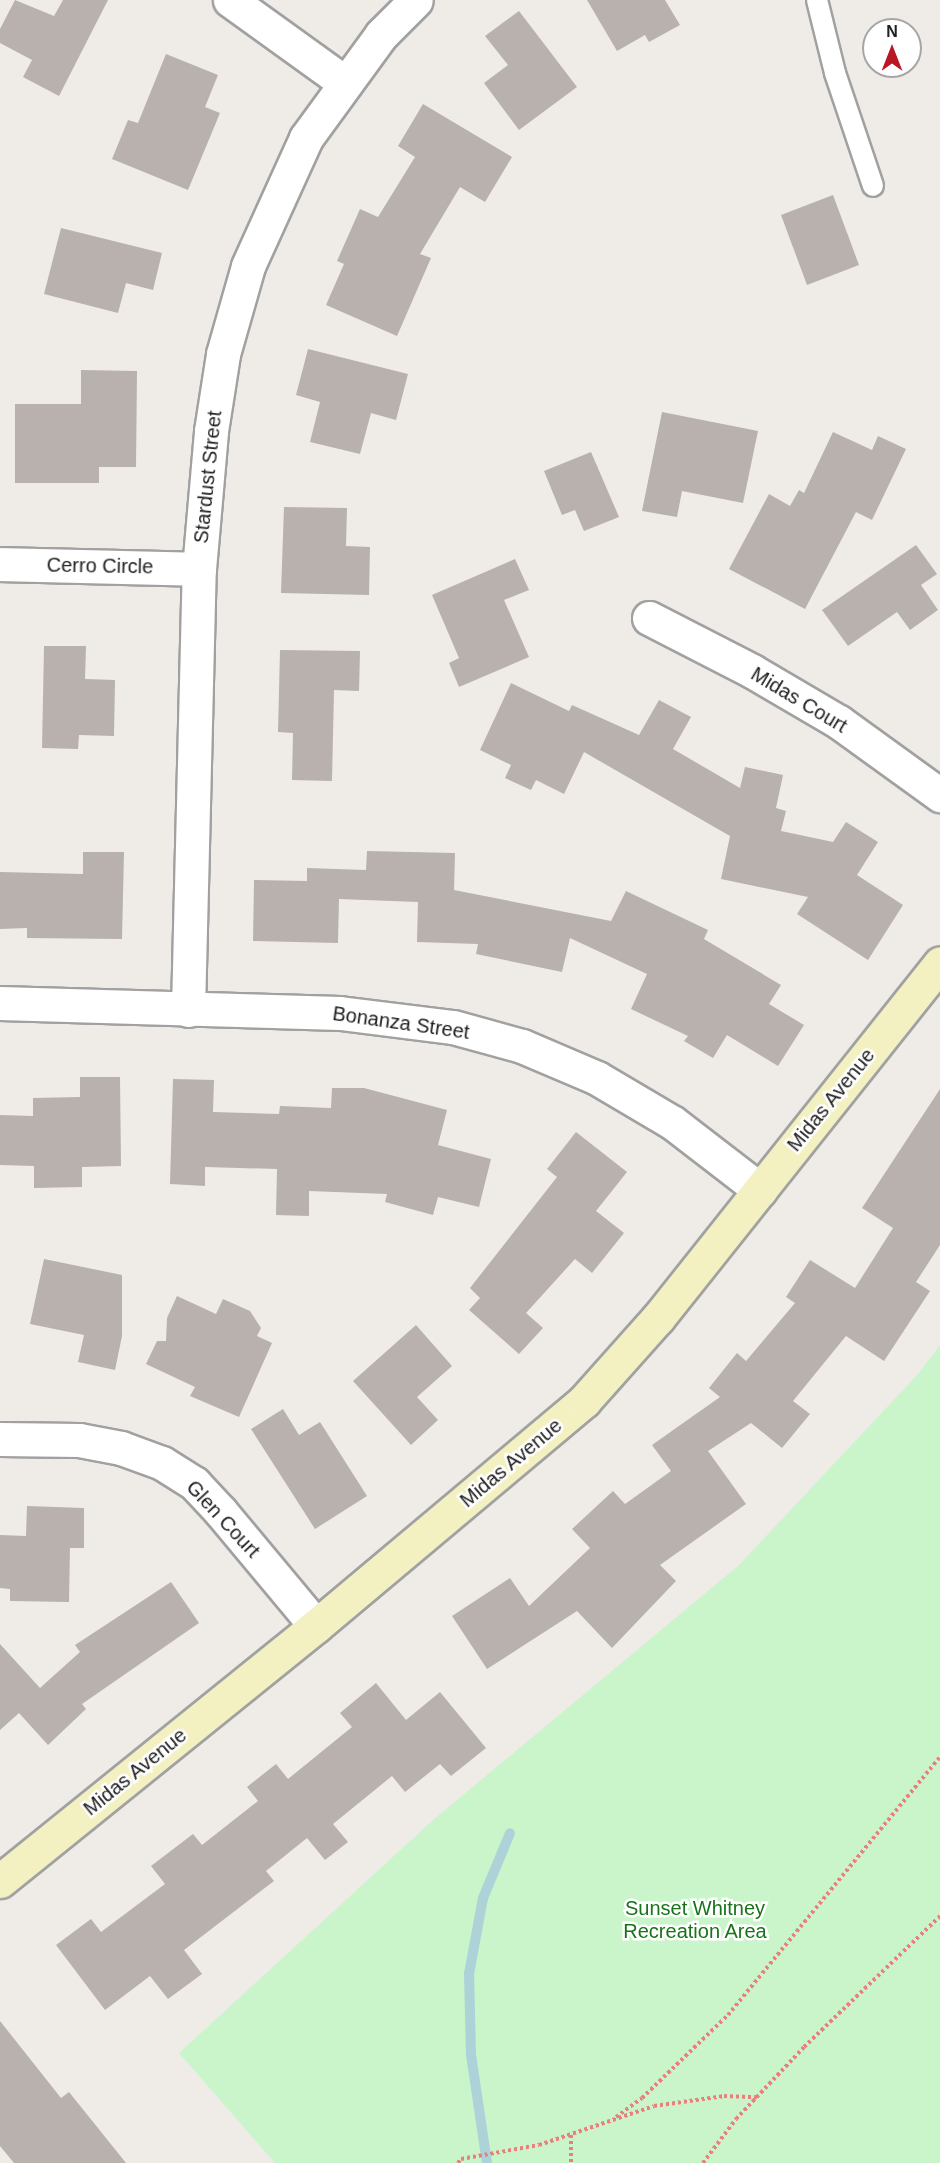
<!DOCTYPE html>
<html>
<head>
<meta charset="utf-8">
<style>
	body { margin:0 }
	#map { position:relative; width:940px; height:2163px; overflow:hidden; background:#efece8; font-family:Helvetica,sans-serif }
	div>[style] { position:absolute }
	.park>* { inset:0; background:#caf4ca }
	.stream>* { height:10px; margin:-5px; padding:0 5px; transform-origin:5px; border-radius:5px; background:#add2d8 }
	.building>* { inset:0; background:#b8b1ad }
	.path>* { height:4px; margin-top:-2px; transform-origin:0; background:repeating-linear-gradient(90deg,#ea807e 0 3px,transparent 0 6px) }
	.roads { filter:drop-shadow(2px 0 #a1a1a1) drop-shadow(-2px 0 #a1a1a1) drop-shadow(0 2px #a1a1a1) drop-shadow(0 -2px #a1a1a1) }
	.lane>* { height:20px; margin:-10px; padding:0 10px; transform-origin:10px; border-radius:10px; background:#fff }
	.street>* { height:33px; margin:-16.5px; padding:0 16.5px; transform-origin:16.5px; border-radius:16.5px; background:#fff }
	.secondary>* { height:33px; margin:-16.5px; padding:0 16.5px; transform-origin:16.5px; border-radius:16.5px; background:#f3f1c2 }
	span { translate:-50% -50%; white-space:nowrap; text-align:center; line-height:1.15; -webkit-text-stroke:5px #fff; paint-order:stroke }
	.street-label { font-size:20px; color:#202020 }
	.park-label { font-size:20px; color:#197319 }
	.north { position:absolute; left:862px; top:18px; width:60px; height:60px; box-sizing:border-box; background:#fff; border:2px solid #a6a6a6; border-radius:50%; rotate:0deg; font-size:16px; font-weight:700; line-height:24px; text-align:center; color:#202020 }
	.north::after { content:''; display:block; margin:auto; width:21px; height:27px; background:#b91724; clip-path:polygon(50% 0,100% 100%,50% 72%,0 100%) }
</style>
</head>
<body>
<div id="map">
	<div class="park">
		<div style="clip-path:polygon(940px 1345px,940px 2163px,275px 2163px,179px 2053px,433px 1820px,739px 1565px,919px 1373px)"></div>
	</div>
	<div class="stream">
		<div style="left:487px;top:2163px;width:110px;rotate:-98.4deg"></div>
		<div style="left:471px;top:2054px;width:80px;rotate:-91.4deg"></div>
		<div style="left:469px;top:1974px;width:77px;rotate:-79.6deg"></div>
		<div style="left:483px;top:1898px;width:70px;rotate:-67.4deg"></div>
	</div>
	<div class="building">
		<div style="clip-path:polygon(15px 0,54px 16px,63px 0,108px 0,59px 96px,23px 77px,32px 60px,0 43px,0 29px)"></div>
		<div style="clip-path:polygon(587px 0,665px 0,680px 25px,649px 42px,645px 35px,617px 51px)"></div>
		<div style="clip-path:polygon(519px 11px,577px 87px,519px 130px,484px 83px,508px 65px,485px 36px)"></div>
		<div style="clip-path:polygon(166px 54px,218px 75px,205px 107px,220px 113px,188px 190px,112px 159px,128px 120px,138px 123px)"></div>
		<div style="clip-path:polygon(423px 104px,512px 157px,485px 202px,460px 187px,420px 254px,431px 258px,397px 336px,326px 305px,344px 264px,337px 261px,360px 209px,378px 217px,415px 157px,398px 146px)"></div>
		<div style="clip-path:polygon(833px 195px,859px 265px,807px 285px,781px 215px)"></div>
		<div style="clip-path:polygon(61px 228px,162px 253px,153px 290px,126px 283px,118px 313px,44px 294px)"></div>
		<div style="clip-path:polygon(308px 349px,408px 374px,396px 420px,371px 413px,360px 454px,310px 442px,320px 402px,296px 395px)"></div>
		<div style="clip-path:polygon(81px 370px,137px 371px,136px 467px,99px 467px,99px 483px,15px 483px,15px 404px,81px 404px)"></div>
		<div style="clip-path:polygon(662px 412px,758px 431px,743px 503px,682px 491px,677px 517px,642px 511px)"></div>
		<div style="clip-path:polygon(833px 432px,872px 450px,878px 436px,906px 449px,872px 520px,856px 512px,805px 609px,729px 569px,769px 494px,790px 506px,799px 490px,804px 493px)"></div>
		<div style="clip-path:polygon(591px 452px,619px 517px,584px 531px,575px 510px,562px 515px,544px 471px)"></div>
		<div style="clip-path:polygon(284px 507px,347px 508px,346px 546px,370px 547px,369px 595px,281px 593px)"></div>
		<div style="clip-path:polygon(916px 545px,937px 574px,921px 585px,938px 610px,910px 630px,897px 612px,848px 646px,822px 610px)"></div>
		<div style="clip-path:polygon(515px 559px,529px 590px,504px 600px,529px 657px,459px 687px,449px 663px,459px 658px,432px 595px)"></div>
		<div style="clip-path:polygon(44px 646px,86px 646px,85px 679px,115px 680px,114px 736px,79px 735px,78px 749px,42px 748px)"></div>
		<div style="clip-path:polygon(280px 650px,360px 651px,359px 691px,334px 690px,332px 781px,292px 780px,293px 733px,278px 732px)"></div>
		<div style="clip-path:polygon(511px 683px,569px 711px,572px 705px,639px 735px,659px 700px,691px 717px,673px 749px,740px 788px,745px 767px,783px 775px,776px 808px,786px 811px,781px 831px,833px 842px,846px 822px,878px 842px,857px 875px,903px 905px,868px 960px,797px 914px,808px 897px,721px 879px,730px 836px,584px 752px,564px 794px,536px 780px,531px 790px,505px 778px,511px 765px,480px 750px)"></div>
		<div style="clip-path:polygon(367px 851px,455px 853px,454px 890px,611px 921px,626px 891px,708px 930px,704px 939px,781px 985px,769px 1004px,804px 1025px,778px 1066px,727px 1035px,713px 1058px,684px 1041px,688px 1036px,631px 1009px,647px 974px,570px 938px,562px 972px,476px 954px,478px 944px,417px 942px,418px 902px,339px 899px,338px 943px,253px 941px,254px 880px,307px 881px,307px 868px,366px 870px)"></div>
		<div style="clip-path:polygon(83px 852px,124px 852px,122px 939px,27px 938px,27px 928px,0 929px,0 872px,83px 874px)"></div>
		<div style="clip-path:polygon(80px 1077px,120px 1077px,121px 1166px,82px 1167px,82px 1187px,34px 1188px,34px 1166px,0 1165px,0 1115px,33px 1116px,33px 1098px,80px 1097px)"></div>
		<div style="clip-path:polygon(173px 1079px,214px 1080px,213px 1112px,279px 1114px,280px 1106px,331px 1108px,332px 1088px,364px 1088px,447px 1110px,438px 1145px,491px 1159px,479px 1207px,438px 1197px,433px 1215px,385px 1202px,387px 1194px,309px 1191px,309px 1216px,276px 1215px,277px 1169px,205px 1167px,205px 1186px,170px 1184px)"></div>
		<div style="clip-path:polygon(940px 1089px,940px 1245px,916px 1282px,930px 1291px,884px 1361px,846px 1336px,793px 1401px,810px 1414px,782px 1448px,751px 1423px,708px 1451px,746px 1504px,660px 1565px,676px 1581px,612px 1648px,577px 1611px,487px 1669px,452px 1616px,510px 1578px,529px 1606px,590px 1548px,572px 1529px,613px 1491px,625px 1504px,671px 1471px,652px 1445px,720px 1397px,709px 1388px,737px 1353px,746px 1361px,795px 1303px,786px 1297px,810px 1260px,855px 1288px,893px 1228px,862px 1208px)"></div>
		<div style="clip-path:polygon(576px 1132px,627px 1172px,596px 1211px,624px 1233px,592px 1273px,575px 1259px,526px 1313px,543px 1328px,519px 1354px,469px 1310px,480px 1298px,470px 1288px,557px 1177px,547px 1169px)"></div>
		<div style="clip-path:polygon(44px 1259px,122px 1275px,122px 1336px,115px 1370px,78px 1362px,84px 1335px,30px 1324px)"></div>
		<div style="clip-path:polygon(177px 1296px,216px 1314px,223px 1299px,250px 1311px,261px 1328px,257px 1336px,272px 1343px,239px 1417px,190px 1396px,195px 1387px,146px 1364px,157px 1341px,166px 1341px,167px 1318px)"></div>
		<div style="clip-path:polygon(416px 1325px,452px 1366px,417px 1397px,438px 1420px,411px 1445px,353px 1381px)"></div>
		<div style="clip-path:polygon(283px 1409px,299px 1435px,320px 1422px,367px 1496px,315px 1529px,251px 1429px)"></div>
		<div style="clip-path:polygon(27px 1506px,84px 1508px,84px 1548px,70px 1548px,69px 1602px,10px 1601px,10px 1589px,0 1588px,0 1535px,26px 1536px)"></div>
		<div style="clip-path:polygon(171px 1582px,199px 1623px,82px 1704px,86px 1709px,48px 1745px,19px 1713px,0 1730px,0 1644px,40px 1688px,80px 1652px,75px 1645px)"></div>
		<div style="clip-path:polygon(376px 1683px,406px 1720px,440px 1692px,486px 1748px,451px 1776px,440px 1764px,405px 1792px,392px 1776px,333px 1824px,348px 1842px,325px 1860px,307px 1838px,266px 1871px,274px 1881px,184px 1950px,202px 1974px,168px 1999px,150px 1976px,105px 2010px,56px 1945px,91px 1919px,101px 1932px,165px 1884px,151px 1866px,193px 1834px,202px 1845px,258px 1801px,247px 1787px,276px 1764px,288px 1779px,352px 1727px,340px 1713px)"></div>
		<div style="clip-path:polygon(0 2021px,61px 2098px,69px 2092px,126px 2163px,14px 2163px,0 2146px)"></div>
	</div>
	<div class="path">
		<div style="left:616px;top:2117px;width:32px;rotate:-36deg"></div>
		<div style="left:642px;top:2098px;width:120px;rotate:-44deg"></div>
		<div style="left:728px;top:2015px;width:334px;rotate:-50.6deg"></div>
		<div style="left:571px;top:2135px;width:28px;rotate:90deg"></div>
		<div style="left:458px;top:2163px;width:5px;rotate:-53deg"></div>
		<div style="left:461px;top:2159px;width:79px;rotate:-10.2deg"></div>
		<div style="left:539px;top:2145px;width:121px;rotate:-18.7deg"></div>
		<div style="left:654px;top:2106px;width:71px;rotate:-8.1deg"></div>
		<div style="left:724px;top:2096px;width:33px;rotate:2deg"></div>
		<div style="left:703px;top:2163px;width:55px;rotate:-53.1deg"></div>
		<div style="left:736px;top:2119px;width:99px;rotate:-46.6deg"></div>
		<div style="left:804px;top:2047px;width:189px;rotate:-43.9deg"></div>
	</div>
	<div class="roads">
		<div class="lane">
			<div style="left:817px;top:0;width:75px;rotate:76.1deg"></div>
			<div style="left:835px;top:73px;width:119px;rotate:71.4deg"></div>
		</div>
		<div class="street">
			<div style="left:230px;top:0;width:142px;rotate:35.8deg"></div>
			<div style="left:0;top:564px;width:199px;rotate:1.4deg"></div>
			<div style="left:649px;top:618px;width:116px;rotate:27.2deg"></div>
			<div style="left:752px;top:671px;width:101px;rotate:30.4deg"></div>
			<div style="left:839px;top:722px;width:125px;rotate:35.9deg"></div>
			<div style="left:0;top:1003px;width:340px;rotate:1.7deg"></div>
			<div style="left:340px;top:1013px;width:114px;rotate:7.1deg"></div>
			<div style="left:453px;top:1027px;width:72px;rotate:15.4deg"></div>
			<div style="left:522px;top:1046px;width:82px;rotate:23.1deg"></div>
			<div style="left:597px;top:1078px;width:88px;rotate:30.6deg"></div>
			<div style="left:673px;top:1123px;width:110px;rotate:37.6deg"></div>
			<div style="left:188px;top:1010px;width:441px;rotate:-88.6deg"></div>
			<div style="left:199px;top:569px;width:139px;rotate:-85deg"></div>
			<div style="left:211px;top:431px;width:78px;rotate:-81.1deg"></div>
			<div style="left:223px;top:354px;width:91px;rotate:-74.1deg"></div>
			<div style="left:248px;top:266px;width:141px;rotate:-65.6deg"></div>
			<div style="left:306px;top:138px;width:127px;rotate:-53.9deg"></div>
			<div style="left:381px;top:35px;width:49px;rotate:-45deg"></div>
			<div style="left:0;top:1439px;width:79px;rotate:0.7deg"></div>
			<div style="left:79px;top:1440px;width:43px;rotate:10.8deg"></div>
			<div style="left:121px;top:1448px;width:44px;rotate:20.1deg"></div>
			<div style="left:162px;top:1463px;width:38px;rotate:32deg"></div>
			<div style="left:194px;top:1483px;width:40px;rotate:47deg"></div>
			<div style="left:221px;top:1512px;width:148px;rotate:50.2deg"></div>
		</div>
		<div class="secondary">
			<div style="left:0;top:1881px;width:406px;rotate:-38.9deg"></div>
			<div style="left:316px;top:1626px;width:350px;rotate:-40deg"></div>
			<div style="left:584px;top:1401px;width:111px;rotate:-48.3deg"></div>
			<div style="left:658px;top:1318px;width:453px;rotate:-51.5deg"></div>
		</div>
	</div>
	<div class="street-label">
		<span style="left:208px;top:477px;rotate:-84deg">Stardust Street</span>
		<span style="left:100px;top:566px;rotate:1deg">Cerro Circle</span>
		<span style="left:799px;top:700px;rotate:31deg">Midas Court</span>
		<span style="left:401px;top:1023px;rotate:8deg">Bonanza Street</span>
		<span style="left:831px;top:1100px;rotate:-51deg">Midas Avenue</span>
		<span style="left:511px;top:1463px;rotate:-40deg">Midas Avenue</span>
		<span style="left:223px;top:1519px;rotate:47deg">Glen Court</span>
		<span style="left:135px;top:1772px;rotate:-39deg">Midas Avenue</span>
	</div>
	<div class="park-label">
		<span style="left:695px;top:1920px">Sunset Whitney<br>Recreation Area</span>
	</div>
	<div class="north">N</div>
</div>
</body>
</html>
